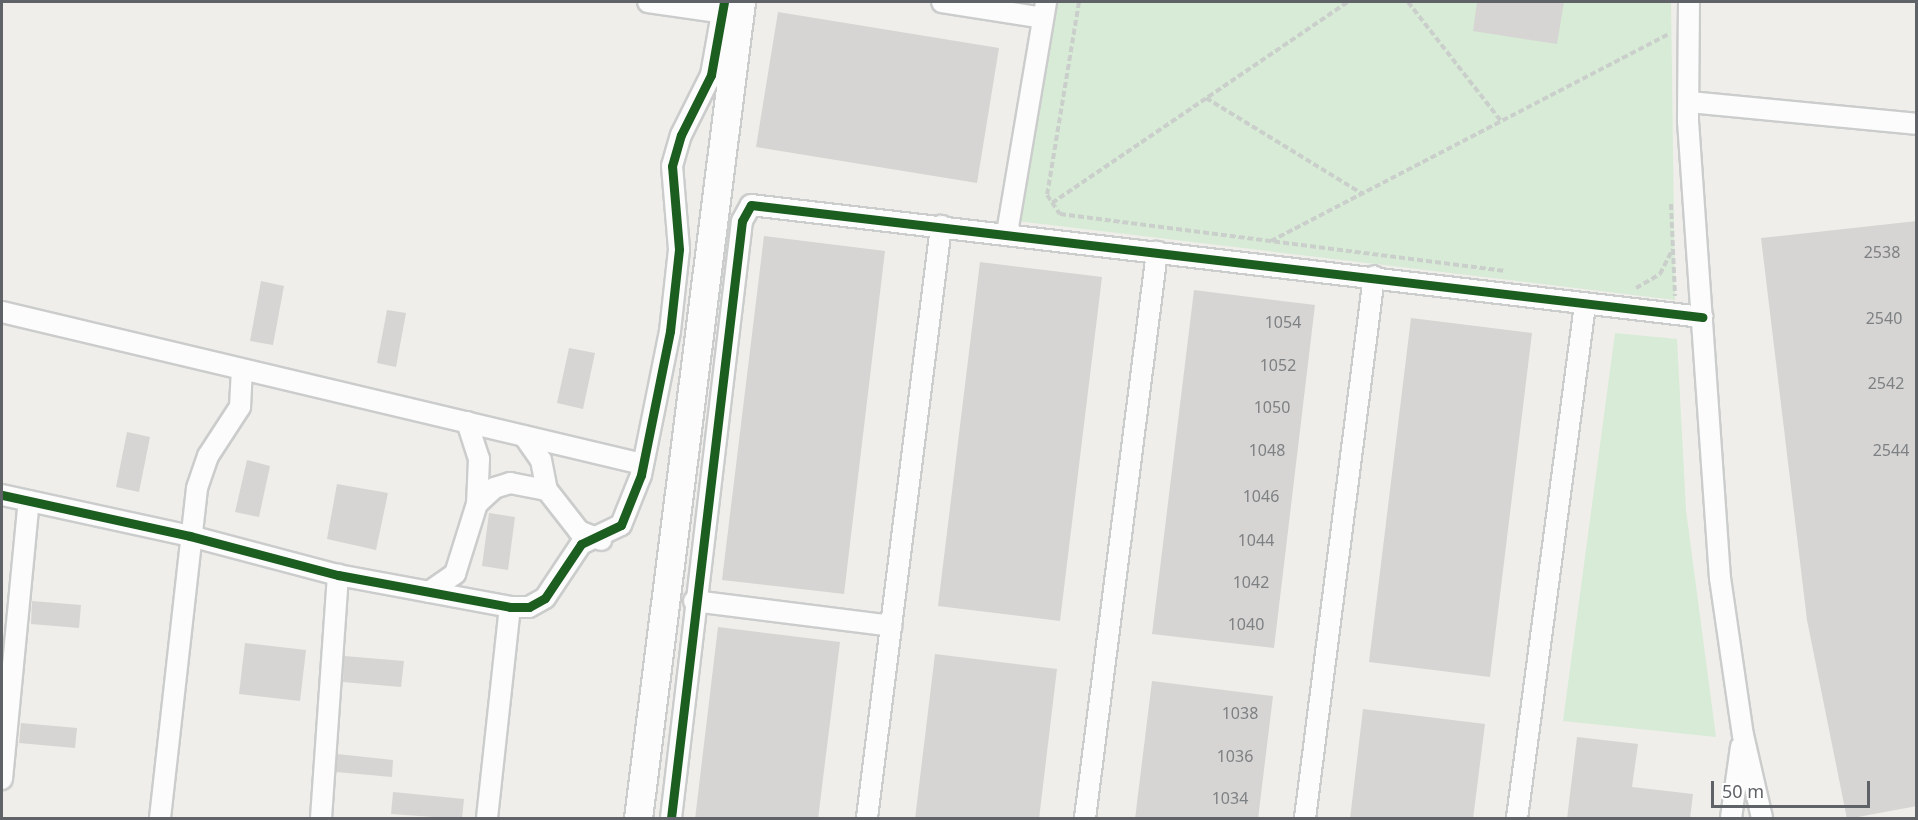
<!DOCTYPE html>
<html>
<head>
<meta charset="utf-8">
<style>
	body { margin:0 }
	#map { position:relative; width:1918px; height:820px; overflow:hidden; background:#efeeea; font-family:"Noto Sans",sans-serif }
	div>[style] { position:absolute }
	.green>* { inset:0; background:#d8ebd6 }
	.building>* { inset:0; background:#d6d5d3 }
	.path>* { height:4px; margin-top:-2px; transform-origin:0; background:repeating-linear-gradient(90deg,#cacfcc 0 6px,transparent 0 9px) }
	.roads { filter:drop-shadow(2px 0 #cbcccc) drop-shadow(-2px 0 #cbcccc) drop-shadow(0 2px #cbcccc) drop-shadow(0 -2px #cbcccc) }
	.street>* { height:20px; margin:-10px; padding:0 10px; transform-origin:10px; border-radius:10px; background:#fdfcfc }
	.secondary>* { height:27px; margin:-13.5px; padding:0 13.5px; transform-origin:13.5px; border-radius:13.5px; background:#fdfcfc }
	.cycleway>* { height:9px; margin:-4.5px; padding:0 4.5px; transform-origin:4.5px; border-radius:4.5px; background:#1b5e20 }
	span { translate:-50% -50%; white-space:nowrap; text-align:center; line-height:1.15; -webkit-text-stroke:4.5px #fff; paint-order:stroke }
	.number-label { font-size:16px; color:#7e8184 }
	.number-label span { -webkit-text-stroke-width:0 }
	.frame { position:absolute; inset:0; border:3px solid #5f6368; pointer-events:none }
	.scale { position:absolute; left:1711px; top:781px; width:159px; height:27px; box-sizing:border-box; border:3px solid #5f6368; border-top:0; padding-left:8px; font-size:18px; line-height:21px; white-space:nowrap; color:#5f6368; -webkit-text-stroke:4px #fff; paint-order:stroke }
</style>
</head>
<body>
<div id="map">
	<div class="green">
		<div style="clip-path:polygon(1058px 2px,1671px 2px,1675px 300px,1017px 221px)"></div>
		<div style="clip-path:polygon(1615px 333px,1677px 339px,1686px 510px,1716px 737px,1563px 721px)"></div>
	</div>
	<div class="building">
		<div style="clip-path:polygon(1477px 2px,1564px 2px,1557px 44px,1473px 31px)"></div>
		<div style="clip-path:polygon(778px 12px,999px 48px,977px 183px,756px 147px)"></div>
		<div style="clip-path:polygon(1917px 221px,1917px 806px,1847px 819px,1807px 620px,1761px 238px)"></div>
		<div style="clip-path:polygon(764px 236px,885px 251px,844px 594px,722px 580px)"></div>
		<div style="clip-path:polygon(980px 262px,1102px 277px,1060px 621px,938px 606px)"></div>
		<div style="clip-path:polygon(261px 281px,284px 286px,273px 345px,250px 341px)"></div>
		<div style="clip-path:polygon(1194px 290px,1315px 305px,1274px 648px,1152px 634px)"></div>
		<div style="clip-path:polygon(387px 310px,406px 313px,396px 367px,377px 363px)"></div>
		<div style="clip-path:polygon(1411px 318px,1532px 333px,1490px 677px,1369px 662px)"></div>
		<div style="clip-path:polygon(569px 348px,595px 353px,583px 409px,557px 403px)"></div>
		<div style="clip-path:polygon(127px 432px,150px 437px,139px 492px,116px 487px)"></div>
		<div style="clip-path:polygon(247px 460px,270px 466px,259px 517px,235px 512px)"></div>
		<div style="clip-path:polygon(337px 484px,388px 493px,376px 550px,327px 539px)"></div>
		<div style="clip-path:polygon(489px 513px,515px 517px,508px 570px,482px 566px)"></div>
		<div style="clip-path:polygon(32px 601px,81px 605px,79px 628px,31px 624px)"></div>
		<div style="clip-path:polygon(718px 627px,840px 642px,818px 819px,695px 819px)"></div>
		<div style="clip-path:polygon(245px 643px,306px 650px,300px 701px,239px 694px)"></div>
		<div style="clip-path:polygon(935px 654px,1057px 669px,1039px 819px,915px 819px)"></div>
		<div style="clip-path:polygon(344px 656px,404px 661px,401px 687px,343px 682px)"></div>
		<div style="clip-path:polygon(1152px 681px,1273px 696px,1258px 819px,1135px 819px)"></div>
		<div style="clip-path:polygon(1363px 709px,1485px 724px,1473px 819px,1350px 819px)"></div>
		<div style="clip-path:polygon(21px 723px,77px 728px,75px 748px,19px 743px)"></div>
		<div style="clip-path:polygon(1577px 737px,1638px 744px,1632px 787px,1693px 794px,1690px 819px,1567px 819px)"></div>
		<div style="clip-path:polygon(337px 754px,393px 760px,392px 777px,336px 772px)"></div>
		<div style="clip-path:polygon(393px 792px,464px 799px,462px 819px,391px 814px)"></div>
	</div>
	<div class="path">
		<div style="left:1079px;top:2px;width:196px;rotate:99.4deg"></div>
		<div style="left:1047px;top:195px;width:23px;rotate:56deg"></div>
		<div style="left:1060px;top:214px;width:447px;rotate:7.3deg"></div>
		<div style="left:1408px;top:2px;width:151px;rotate:52deg"></div>
		<div style="left:1206px;top:98px;width:182px;rotate:31.5deg"></div>
		<div style="left:1052px;top:203px;width:358px;rotate:-34.2deg"></div>
		<div style="left:1671px;top:204px;width:92px;rotate:87.5deg"></div>
		<div style="left:1271px;top:241px;width:449px;rotate:-27.5deg"></div>
		<div style="left:1636px;top:288px;width:28px;rotate:-30deg"></div>
		<div style="left:1660px;top:274px;width:28px;rotate:-63deg"></div>
	</div>
	<div class="roads">
		<div class="street">
			<div style="left:648px;top:2px;width:76px;rotate:8.3deg"></div>
			<div style="left:942px;top:2px;width:102px;rotate:9deg"></div>
			<div style="left:1689px;top:2px;width:119px;rotate:90.5deg"></div>
			<div style="left:1688px;top:121px;width:458px;rotate:86deg"></div>
			<div style="left:1720px;top:578px;width:159px;rotate:81.7deg"></div>
			<div style="left:1743px;top:735px;width:85px;rotate:77.1deg"></div>
			<div style="left:1689px;top:102px;width:228px;rotate:5.5deg"></div>
			<div style="left:1007px;top:233px;width:234px;rotate:-80.4deg"></div>
			<div style="left:2px;top:312px;width:658px;rotate:13.36deg"></div>
			<div style="left:467px;top:422px;width:39px;rotate:72deg"></div>
			<div style="left:479px;top:459px;width:45px;rotate:92.5deg"></div>
			<div style="left:524px;top:436px;width:29px;rotate:55deg"></div>
			<div style="left:541px;top:460px;width:31px;rotate:79deg"></div>
			<div style="left:2px;top:495px;width:192px;rotate:12.3deg"></div>
			<div style="left:190px;top:536px;width:153px;rotate:14.8deg"></div>
			<div style="left:338px;top:575px;width:175px;rotate:10.5deg"></div>
			<div style="left:510px;top:607px;width:19px"></div>
			<div style="left:529px;top:607px;width:18px;rotate:-29deg"></div>
			<div style="left:545px;top:598px;width:65px;rotate:-56.3deg"></div>
			<div style="left:581px;top:544px;width:44px;rotate:-25.4deg"></div>
			<div style="left:621px;top:525px;width:54px;rotate:-68.2deg"></div>
			<div style="left:641px;top:475px;width:147px;rotate:-78.6deg"></div>
			<div style="left:670px;top:331px;width:82px;rotate:-83.7deg"></div>
			<div style="left:679px;top:249px;width:83px;rotate:-94.8deg"></div>
			<div style="left:672px;top:166px;width:32px;rotate:-74deg"></div>
			<div style="left:681px;top:135px;width:67px;rotate:-63.4deg"></div>
			<div style="left:711px;top:75px;width:74px;rotate:-79.9deg"></div>
			<div style="left:429px;top:592px;width:32px;rotate:-35deg"></div>
			<div style="left:455px;top:574px;width:73px;rotate:-72.6deg"></div>
			<div style="left:477px;top:504px;width:23px;rotate:-43deg"></div>
			<div style="left:494px;top:488px;width:17px;rotate:-17deg"></div>
			<div style="left:510px;top:483px;width:38px;rotate:11deg"></div>
			<div style="left:547px;top:490px;width:52px;rotate:52deg"></div>
			<div style="left:579px;top:531px;width:24px;rotate:22deg"></div>
			<div style="left:694px;top:601px;width:199px;rotate:7.2deg"></div>
			<div style="left:2px;top:779px;width:279px;rotate:-84.5deg"></div>
			<div style="left:160px;top:818px;width:332px;rotate:-83.6deg"></div>
			<div style="left:197px;top:488px;width:34px;rotate:-71deg"></div>
			<div style="left:208px;top:456px;width:59px;rotate:-56.9deg"></div>
			<div style="left:240px;top:407px;width:36px;rotate:-87deg"></div>
			<div style="left:321px;top:818px;width:244px;rotate:-86deg"></div>
			<div style="left:487px;top:818px;width:212px;rotate:-83.8deg"></div>
			<div style="left:671px;top:818px;width:601px;rotate:-83.22deg"></div>
			<div style="left:742px;top:221px;width:18px;rotate:-61deg"></div>
			<div style="left:751px;top:205px;width:958px;rotate:6.72deg"></div>
			<div style="left:867px;top:818px;width:597px;rotate:-82.87deg"></div>
			<div style="left:1085px;top:818px;width:571px;rotate:-82.75deg"></div>
			<div style="left:1305px;top:818px;width:546px;rotate:-82.74deg"></div>
			<div style="left:1517px;top:818px;width:517px;rotate:-82.45deg"></div>
			<div style="left:1731px;top:818px;width:72px;rotate:-82deg"></div>
		</div>
		<div class="secondary">
			<div style="left:638px;top:818px;width:822px;rotate:-82.81deg"></div>
		</div>
	</div>
	<div class="cycleway">
		<div style="left:2px;top:495px;width:192px;rotate:12.3deg"></div>
		<div style="left:190px;top:536px;width:153px;rotate:14.8deg"></div>
		<div style="left:338px;top:575px;width:175px;rotate:10.5deg"></div>
		<div style="left:510px;top:607px;width:19px"></div>
		<div style="left:529px;top:607px;width:18px;rotate:-29deg"></div>
		<div style="left:545px;top:598px;width:65px;rotate:-56.3deg"></div>
		<div style="left:581px;top:544px;width:44px;rotate:-25.4deg"></div>
		<div style="left:621px;top:525px;width:54px;rotate:-68.2deg"></div>
		<div style="left:641px;top:475px;width:147px;rotate:-78.6deg"></div>
		<div style="left:670px;top:331px;width:82px;rotate:-83.7deg"></div>
		<div style="left:679px;top:249px;width:83px;rotate:-94.8deg"></div>
		<div style="left:672px;top:166px;width:32px;rotate:-74deg"></div>
		<div style="left:681px;top:135px;width:67px;rotate:-63.4deg"></div>
		<div style="left:711px;top:75px;width:74px;rotate:-79.9deg"></div>
		<div style="left:671px;top:818px;width:601px;rotate:-83.22deg"></div>
		<div style="left:742px;top:221px;width:18px;rotate:-61deg"></div>
		<div style="left:751px;top:205px;width:958px;rotate:6.72deg"></div>
	</div>
	<div class="number-label">
		<span style="left:1882px;top:252px">2538</span>
		<span style="left:1884px;top:318px">2540</span>
		<span style="left:1283px;top:322px">1054</span>
		<span style="left:1278px;top:365px">1052</span>
		<span style="left:1886px;top:383px">2542</span>
		<span style="left:1272px;top:407px">1050</span>
		<span style="left:1267px;top:450px">1048</span>
		<span style="left:1891px;top:450px">2544</span>
		<span style="left:1261px;top:496px">1046</span>
		<span style="left:1256px;top:540px">1044</span>
		<span style="left:1251px;top:582px">1042</span>
		<span style="left:1246px;top:624px">1040</span>
		<span style="left:1240px;top:713px">1038</span>
		<span style="left:1235px;top:756px">1036</span>
		<span style="left:1230px;top:798px">1034</span>
	</div>
	<div class="frame"></div>
	<div class="scale">50 m</div>
</div>
</body>
</html>
